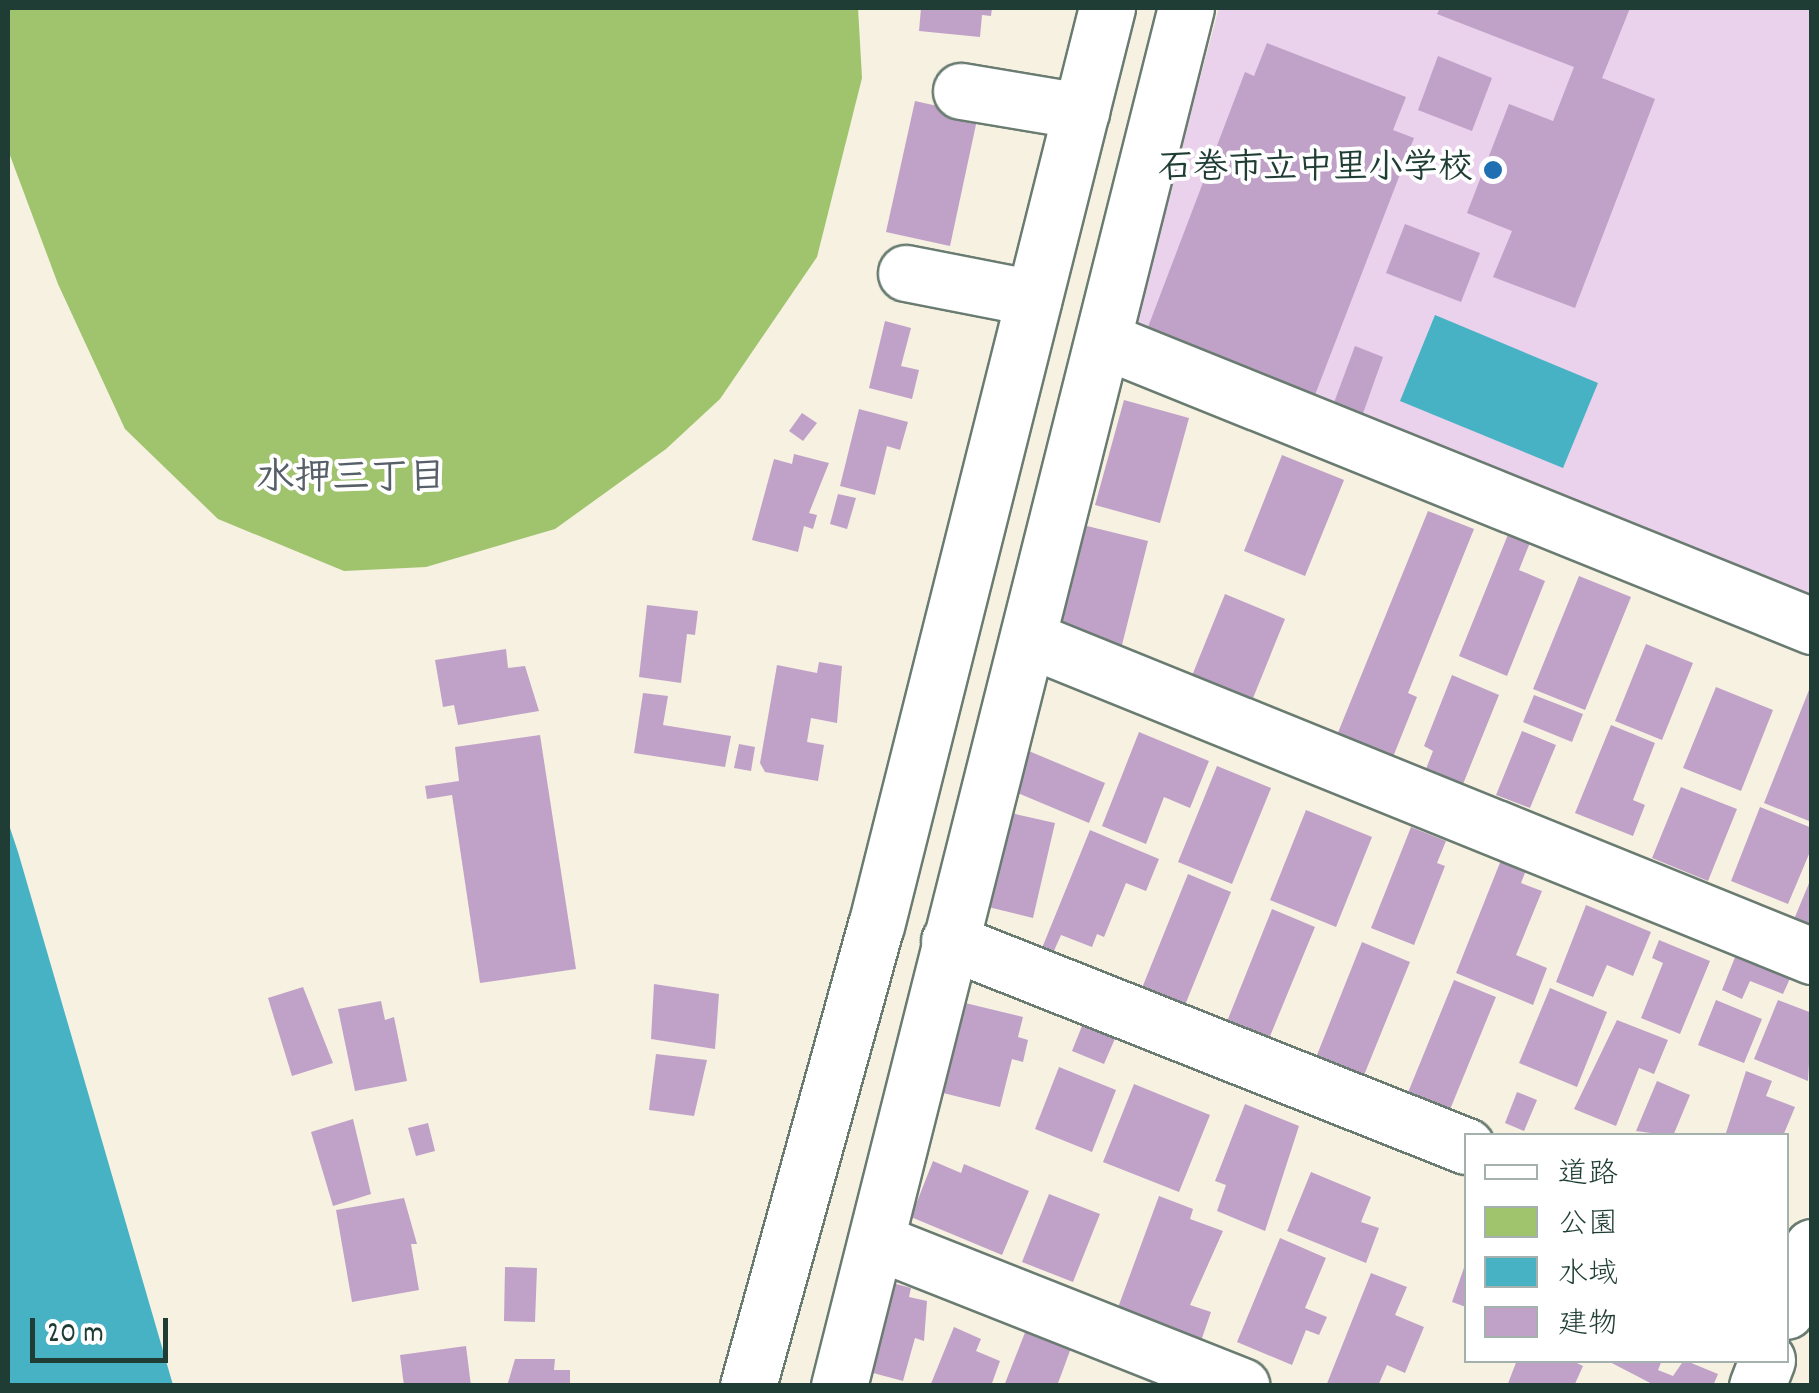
<!DOCTYPE html>
<html>
<head>
<meta charset="utf-8">
<style>
	body { margin:0 }
	#map { position:relative; width:1819px; height:1393px; overflow:hidden; background:#f6f1e1; font-family:Dekko,"Klee One",sans-serif }
	div>[style] { position:absolute }
	.built>* { inset:0; background:#ead1ec }
	.green>* { inset:0; background:#a0c36d }
	.water>* { inset:0; background:#47b2c4 }
	.building>* { inset:0; background:#c0a2c9 }
	.roads { filter:drop-shadow(2px 0 #6a7c71) drop-shadow(-2px 0 #6a7c71) drop-shadow(0 2px #6a7c71) drop-shadow(0 -2px #6a7c71) }
	.minor>* { height:55px; margin:-27.5px; padding:0 27.5px; transform-origin:27.5px; border-radius:27.5px; background:#fff }
	.dots>* { width:28px; height:28px; translate:-50% -50%; box-sizing:border-box; border:5px solid #fff; border-radius:50% }
	span { translate:-50% -50%; white-space:nowrap; text-align:center; line-height:1.15; -webkit-text-stroke:8px #fff; paint-order:stroke }
	.poi-label { font-size:35px; color:#1f3d34; font-weight:700 }
	.right { translate:-100% -50%; text-align:right }
	.neighbourhood-label { font-size:38px; color:#576068; font-weight:700 }
	.frame { position:absolute; inset:0; border:10px solid #1f3d34; pointer-events:none }
	.legend { position:absolute; left:1464px; top:1133px; width:325px; height:230px; box-sizing:border-box; background:#fff; border:2px solid #a5b1ae; margin:0; padding:12px 18px; list-style:none; font-size:30px; color:#1f3d34 }
	.legend li { display:flex; align-items:center; gap:20px; height:50px }
	.legend b { width:50px; border:2px solid #a5b1ae }
	.scale { position:absolute; left:30px; top:1318px; width:138px; height:45px; box-sizing:border-box; border:5px solid #1f3d34; border-top:0; padding-left:12px; font-size:30px; line-height:35px; white-space:nowrap; color:#1f3d34; -webkit-text-stroke:8px #fff; paint-order:stroke }
</style>
</head>
<body>
<div id="map">
	<div class="built">
		<div style="clip-path:polygon(1219px 8px,1811px 8px,1811px 603px,1131px 333px)"></div>
	</div>
	<div class="green">
		<div style="clip-path:polygon(8px 8px,858px 8px,862px 78px,817px 257px,720px 399px,666px 449px,555px 529px,426px 567px,344px 571px,218px 519px,125px 429px,58px 284px,8px 150px)"></div>
	</div>
	<div class="water">
		<div style="clip-path:polygon(1435px 315px,1598px 383px,1563px 468px,1400px 401px)"></div>
		<div style="clip-path:polygon(8px 822px,18px 852px,173px 1385px,8px 1385px)"></div>
	</div>
	<div class="building">
		<div style="clip-path:polygon(921px 8px,992px 8px,991px 16px,982px 15px,980px 37px,919px 31px)"></div>
		<div style="clip-path:polygon(1440px 8px,1630px 8px,1602px 78px,1655px 99px,1575px 308px,1493px 277px,1512px 231px,1467px 213px,1509px 104px,1553px 121px,1574px 67px,1437px 14px)"></div>
		<div style="clip-path:polygon(1267px 43px,1406px 97px,1393px 130px,1414px 138px,1313px 400px,1145px 335px,1245px 72px,1254px 76px)"></div>
		<div style="clip-path:polygon(1438px 56px,1492px 78px,1472px 131px,1418px 110px)"></div>
		<div style="clip-path:polygon(915px 101px,978px 115px,950px 246px,886px 232px)"></div>
		<div style="clip-path:polygon(1405px 224px,1480px 253px,1461px 302px,1386px 273px)"></div>
		<div style="clip-path:polygon(885px 321px,911px 328px,901px 366px,919px 370px,912px 399px,869px 388px)"></div>
		<div style="clip-path:polygon(1355px 346px,1383px 357px,1361px 419px,1332px 408px)"></div>
		<div style="clip-path:polygon(1124px 400px,1189px 418px,1160px 523px,1095px 505px)"></div>
		<div style="clip-path:polygon(859px 409px,908px 422px,900px 450px,887px 446px,875px 495px,840px 486px)"></div>
		<div style="clip-path:polygon(802px 413px,817px 423px,803px 441px,789px 431px)"></div>
		<div style="clip-path:polygon(794px 454px,829px 463px,809px 513px,817px 515px,813px 529px,804px 526px,798px 552px,752px 540px,774px 459px,792px 464px)"></div>
		<div style="clip-path:polygon(1282px 455px,1344px 480px,1305px 576px,1244px 551px)"></div>
		<div style="clip-path:polygon(838px 494px,856px 498px,847px 529px,830px 524px)"></div>
		<div style="clip-path:polygon(1428px 511px,1474px 529px,1408px 693px,1417px 697px,1393px 757px,1337px 735px)"></div>
		<div style="clip-path:polygon(1083px 525px,1148px 541px,1122px 645px,1057px 629px)"></div>
		<div style="clip-path:polygon(1509px 532px,1531px 540px,1519px 570px,1545px 581px,1507px 676px,1459px 656px)"></div>
		<div style="clip-path:polygon(1579px 576px,1631px 597px,1585px 710px,1533px 689px)"></div>
		<div style="clip-path:polygon(1225px 594px,1285px 619px,1249px 708px,1189px 683px)"></div>
		<div style="clip-path:polygon(647px 605px,698px 611px,695px 635px,687px 634px,681px 683px,639px 677px)"></div>
		<div style="clip-path:polygon(1646px 644px,1693px 663px,1662px 740px,1615px 721px)"></div>
		<div style="clip-path:polygon(506px 649px,508px 668px,525px 666px,539px 711px,458px 725px,454px 705px,443px 707px,435px 660px)"></div>
		<div style="clip-path:polygon(819px 662px,842px 666px,837px 723px,811px 718px,807px 742px,824px 745px,818px 781px,765px 772px,760px 763px,777px 665px,817px 673px)"></div>
		<div style="clip-path:polygon(1452px 675px,1499px 695px,1461px 789px,1424px 774px,1433px 751px,1424px 746px)"></div>
		<div style="clip-path:polygon(1811px 685px,1812px 814px,1809px 821px,1764px 803px)"></div>
		<div style="clip-path:polygon(1716px 687px,1773px 710px,1741px 791px,1683px 768px)"></div>
		<div style="clip-path:polygon(643px 693px,668px 696px,663px 725px,731px 736px,725px 767px,634px 753px)"></div>
		<div style="clip-path:polygon(1534px 695px,1583px 714px,1572px 742px,1523px 722px)"></div>
		<div style="clip-path:polygon(1611px 725px,1655px 743px,1633px 800px,1645px 805px,1633px 836px,1575px 813px)"></div>
		<div style="clip-path:polygon(1522px 731px,1556px 745px,1530px 808px,1496px 795px)"></div>
		<div style="clip-path:polygon(1139px 732px,1209px 761px,1190px 808px,1164px 797px,1146px 844px,1102px 826px)"></div>
		<div style="clip-path:polygon(540px 735px,576px 969px,480px 983px,452px 795px,427px 799px,425px 786px,459px 781px,455px 747px)"></div>
		<div style="clip-path:polygon(739px 744px,755px 747px,751px 771px,734px 768px)"></div>
		<div style="clip-path:polygon(1024px 749px,1105px 783px,1089px 823px,1008px 789px)"></div>
		<div style="clip-path:polygon(1217px 766px,1271px 788px,1232px 884px,1178px 862px)"></div>
		<div style="clip-path:polygon(1681px 787px,1737px 809px,1708px 881px,1652px 858px)"></div>
		<div style="clip-path:polygon(1760px 807px,1812px 828px,1812px 847px,1788px 904px,1731px 881px)"></div>
		<div style="clip-path:polygon(1306px 810px,1372px 837px,1336px 927px,1270px 900px)"></div>
		<div style="clip-path:polygon(1002px 811px,1055px 823px,1033px 918px,980px 905px)"></div>
		<div style="clip-path:polygon(1411px 827px,1446px 841px,1437px 863px,1445px 866px,1414px 945px,1371px 928px)"></div>
		<div style="clip-path:polygon(1090px 830px,1159px 859px,1146px 891px,1126px 883px,1104px 937px,1097px 934px,1092px 947px,1061px 935px,1053px 953px,1042px 948px)"></div>
		<div style="clip-path:polygon(1503px 855px,1528px 865px,1521px 883px,1542px 891px,1516px 955px,1547px 968px,1533px 1005px,1456px 973px)"></div>
		<div style="clip-path:polygon(1188px 874px,1231px 892px,1185px 1005px,1142px 988px)"></div>
		<div style="clip-path:polygon(1812px 876px,1812px 938px,1790px 929px)"></div>
		<div style="clip-path:polygon(1586px 905px,1651px 932px,1633px 976px,1607px 965px,1593px 997px,1556px 982px)"></div>
		<div style="clip-path:polygon(1272px 909px,1315px 927px,1268px 1041px,1226px 1024px)"></div>
		<div style="clip-path:polygon(1659px 940px,1710px 961px,1680px 1034px,1641px 1018px,1663px 963px,1652px 958px)"></div>
		<div style="clip-path:polygon(1362px 942px,1410px 962px,1362px 1080px,1315px 1060px)"></div>
		<div style="clip-path:polygon(1737px 952px,1792px 974px,1783px 994px,1750px 981px,1742px 999px,1722px 990px)"></div>
		<div style="clip-path:polygon(1454px 980px,1496px 997px,1449px 1112px,1407px 1095px)"></div>
		<div style="clip-path:polygon(654px 984px,719px 994px,715px 1049px,651px 1039px)"></div>
		<div style="clip-path:polygon(303px 987px,333px 1063px,292px 1076px,268px 998px)"></div>
		<div style="clip-path:polygon(1550px 988px,1607px 1012px,1577px 1087px,1519px 1063px)"></div>
		<div style="clip-path:polygon(1716px 1000px,1762px 1019px,1744px 1063px,1698px 1045px)"></div>
		<div style="clip-path:polygon(1778px 1000px,1812px 1013px,1808px 1081px,1754px 1059px)"></div>
		<div style="clip-path:polygon(381px 1001px,385px 1020px,394px 1017px,407px 1081px,355px 1091px,338px 1009px)"></div>
		<div style="clip-path:polygon(961px 1002px,1023px 1017px,1018px 1037px,1028px 1040px,1023px 1062px,1012px 1059px,1000px 1107px,939px 1092px)"></div>
		<div style="clip-path:polygon(1617px 1020px,1668px 1040px,1654px 1074px,1639px 1068px,1616px 1126px,1574px 1109px)"></div>
		<div style="clip-path:polygon(1084px 1021px,1117px 1034px,1104px 1064px,1072px 1051px)"></div>
		<div style="clip-path:polygon(656px 1054px,707px 1060px,694px 1116px,649px 1110px)"></div>
		<div style="clip-path:polygon(1059px 1067px,1116px 1090px,1092px 1152px,1035px 1129px)"></div>
		<div style="clip-path:polygon(1746px 1071px,1772px 1081px,1766px 1096px,1795px 1107px,1783px 1136px,1725px 1136px)"></div>
		<div style="clip-path:polygon(1657px 1081px,1690px 1095px,1673px 1136px,1636px 1131px)"></div>
		<div style="clip-path:polygon(1134px 1084px,1210px 1115px,1179px 1192px,1103px 1162px)"></div>
		<div style="clip-path:polygon(1517px 1092px,1537px 1100px,1524px 1131px,1505px 1123px)"></div>
		<div style="clip-path:polygon(1245px 1104px,1299px 1126px,1265px 1231px,1217px 1211px,1226px 1185px,1215px 1181px)"></div>
		<div style="clip-path:polygon(353px 1119px,371px 1194px,333px 1206px,311px 1132px)"></div>
		<div style="clip-path:polygon(428px 1123px,435px 1151px,416px 1156px,408px 1128px)"></div>
		<div style="clip-path:polygon(933px 1161px,961px 1173px,964px 1164px,1029px 1191px,1002px 1255px,911px 1217px)"></div>
		<div style="clip-path:polygon(1311px 1172px,1371px 1197px,1361px 1222px,1379px 1228px,1366px 1263px,1287px 1231px)"></div>
		<div style="clip-path:polygon(1049px 1194px,1100px 1214px,1073px 1282px,1022px 1262px)"></div>
		<div style="clip-path:polygon(1159px 1196px,1193px 1209px,1190px 1219px,1223px 1231px,1190px 1305px,1211px 1312px,1200px 1344px,1116px 1313px)"></div>
		<div style="clip-path:polygon(404px 1198px,417px 1244px,411px 1244px,419px 1290px,352px 1302px,336px 1210px)"></div>
		<div style="clip-path:polygon(1280px 1238px,1326px 1258px,1305px 1308px,1327px 1317px,1319px 1335px,1306px 1330px,1292px 1365px,1237px 1342px)"></div>
		<div style="clip-path:polygon(1466px 1262px,1466px 1307px,1452px 1302px)"></div>
		<div style="clip-path:polygon(505px 1267px,537px 1268px,535px 1322px,504px 1321px)"></div>
		<div style="clip-path:polygon(1371px 1273px,1407px 1287px,1395px 1315px,1424px 1327px,1405px 1373px,1387px 1365px,1378px 1386px,1326px 1386px)"></div>
		<div style="clip-path:polygon(885px 1281px,911px 1288px,909px 1297px,927px 1301px,924px 1341px,915px 1338px,903px 1381px,862px 1370px)"></div>
		<div style="clip-path:polygon(954px 1327px,981px 1339px,976px 1351px,1000px 1361px,991px 1386px,930px 1386px)"></div>
		<div style="clip-path:polygon(1026px 1330px,1071px 1348px,1057px 1386px,1004px 1386px)"></div>
		<div style="clip-path:polygon(466px 1346px,471px 1386px,404px 1386px,400px 1355px)"></div>
		<div style="clip-path:polygon(515px 1359px,555px 1359px,554px 1370px,570px 1370px,570px 1386px,507px 1386px)"></div>
		<div style="clip-path:polygon(1517px 1360px,1571px 1360px,1583px 1366px,1574px 1386px,1507px 1386px)"></div>
		<div style="clip-path:polygon(1606px 1360px,1662px 1360px,1658px 1370px,1673px 1376px,1684px 1360px,1718px 1374px,1713px 1386px,1656px 1386px)"></div>
	</div>
	<div class="roads">
		<div class="minor">
			<div style="left:961px;top:91px;width:122px;rotate:9.5deg"></div>
			<div style="left:906px;top:273px;width:130px;rotate:11.1deg"></div>
			<div style="left:1103px;top:340px;width:765px;rotate:21.97deg"></div>
			<div style="left:1031px;top:640px;width:843px;rotate:22.03deg"></div>
			<div style="left:949px;top:941px;width:556px;rotate:21.63deg"></div>
			<div style="left:878px;top:1242px;width:391px;rotate:21.6deg"></div>
			<div style="left:1786px;top:1311px;width:69px;rotate:-67.9deg"></div>
			<div style="left:748px;top:1386px;width:477px;rotate:-74.5deg"></div>
			<div style="left:876px;top:926px;width:947px;rotate:-75.88deg"></div>
			<div style="left:839px;top:1386px;width:1421px;rotate:-75.87deg"></div>
			<div style="left:1757px;top:1386px;width:28px;rotate:-69deg"></div>
		</div>
	</div>
	<div class="dots">
		<div style="left:1493px;top:170px;background:#1f6fb2"></div>
	</div>
	<div class="poi-label">
		<span class="right" style="left:1473px;top:170px">石巻市立中里小学校</span>
	</div>
	<div class="neighbourhood-label">
		<span style="left:351px;top:481px">水押三丁目</span>
	</div>
	<div class="frame"></div>
	<ul class="legend">
	<li><b style="height:12px;background:#fff"></b>道路</li>
	<li><b style="height:28px;background:#a0c36d"></b>公園</li>
	<li><b style="height:28px;background:#47b2c4"></b>水域</li>
	<li><b style="height:28px;background:#c0a2c9"></b>建物</li>
	</ul>
	<div class="scale">20 m</div>
</div>
</body>
</html>
